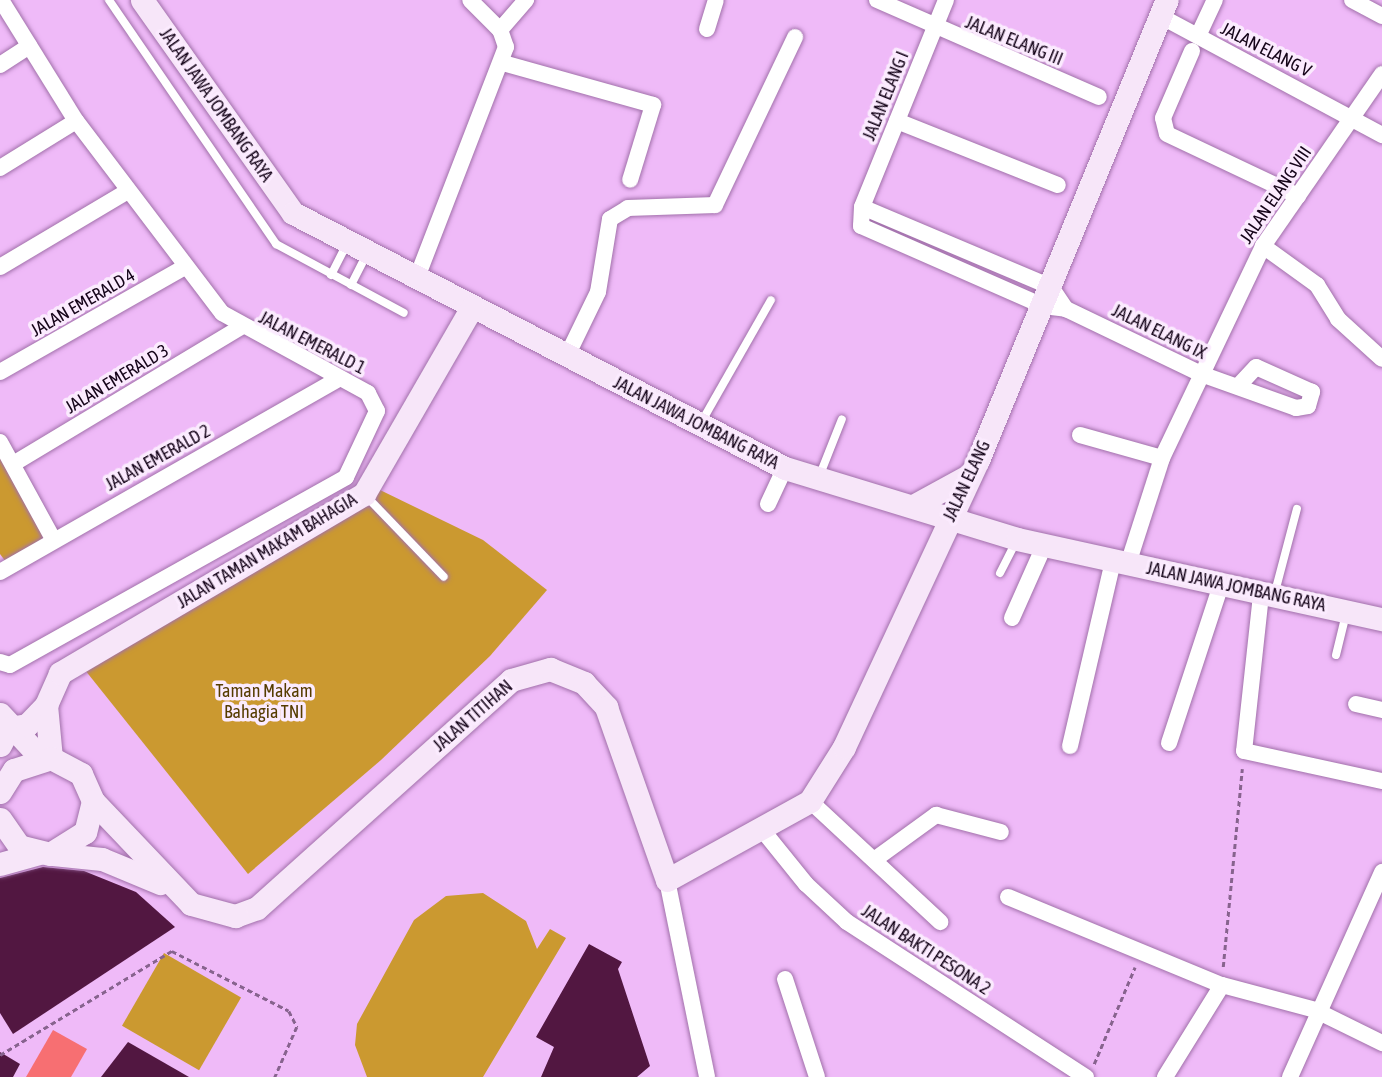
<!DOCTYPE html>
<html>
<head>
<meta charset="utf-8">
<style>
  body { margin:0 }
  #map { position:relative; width:1382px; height:1077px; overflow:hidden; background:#efbaf8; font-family:"Asap Condensed",sans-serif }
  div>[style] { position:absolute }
  .green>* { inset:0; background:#cb9930; transform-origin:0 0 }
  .water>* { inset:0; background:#f76f72 }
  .building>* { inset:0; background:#521741 }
  .path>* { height:2.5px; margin-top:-1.25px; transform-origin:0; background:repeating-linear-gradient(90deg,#87638e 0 5px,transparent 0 8.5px) }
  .roads { filter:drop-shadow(0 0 2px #a170aa) drop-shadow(0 0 2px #a170aa) }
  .lane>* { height:8px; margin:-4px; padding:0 4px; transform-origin:4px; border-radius:4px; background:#fff }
  .street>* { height:16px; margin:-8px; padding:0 8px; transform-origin:8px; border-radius:8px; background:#fff }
  .secondary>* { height:23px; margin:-11.5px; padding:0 11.5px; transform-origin:11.5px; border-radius:11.5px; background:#f7e6f9 }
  span { translate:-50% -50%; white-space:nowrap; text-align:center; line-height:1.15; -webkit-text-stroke:7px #fbebfe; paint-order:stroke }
  .street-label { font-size:18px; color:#150419 }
  .park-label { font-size:18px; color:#563c00 }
</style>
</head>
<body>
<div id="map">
  <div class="green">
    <i style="clip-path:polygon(0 444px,53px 539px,9px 566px,0 554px)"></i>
    <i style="clip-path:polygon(380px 490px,483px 540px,547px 590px,490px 656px,381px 760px,248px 874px,85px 670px)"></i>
    <i style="clip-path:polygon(483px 893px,526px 921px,537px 949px,550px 929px,566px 938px,483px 1077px,367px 1077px,355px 1045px,357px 1024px,414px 920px,446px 896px)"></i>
    <i style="left:164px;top:953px;width:89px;height:84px;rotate:30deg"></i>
  </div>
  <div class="water">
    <i style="clip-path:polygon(53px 1030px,87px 1049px,71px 1077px,26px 1077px)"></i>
  </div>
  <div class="building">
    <i style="clip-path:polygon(43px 867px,84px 871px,136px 892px,175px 927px,13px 1034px,0 1013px,0 878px)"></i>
    <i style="clip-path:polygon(589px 944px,622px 962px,618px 969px,650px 1066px,637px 1077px,541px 1077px,554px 1047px,536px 1037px)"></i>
    <i style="clip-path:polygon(128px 1042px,189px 1077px,101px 1077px)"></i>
    <i style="clip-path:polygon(0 1052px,20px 1064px,13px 1077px,0 1077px)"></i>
  </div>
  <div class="path">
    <i style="left:1223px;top:967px;width:199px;rotate:-84.5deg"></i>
    <i style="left:0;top:1055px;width:201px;rotate:-31.2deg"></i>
    <i style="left:172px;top:951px;width:131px;rotate:27.1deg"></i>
    <i style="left:289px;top:1011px;width:18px;rotate:63deg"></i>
    <i style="left:297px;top:1027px;width:55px;rotate:113.7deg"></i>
    <i style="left:1094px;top:1064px;width:105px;rotate:-67.1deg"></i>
  </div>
  <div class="roads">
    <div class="lane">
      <i style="left:109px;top:0;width:296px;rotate:55.6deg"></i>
      <i style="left:276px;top:244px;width:145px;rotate:28.3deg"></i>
      <i style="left:331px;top:275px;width:33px;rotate:-63deg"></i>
      <i style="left:351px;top:285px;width:33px;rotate:-63deg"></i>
      <i style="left:702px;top:421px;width:139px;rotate:-60.3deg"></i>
      <i style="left:819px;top:477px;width:62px;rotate:-68.4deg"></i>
      <i style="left:366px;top:496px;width:112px;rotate:46.1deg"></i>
      <i style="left:1000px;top:573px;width:35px;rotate:-63deg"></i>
      <i style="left:1275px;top:592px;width:86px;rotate:-75.2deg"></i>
      <i style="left:1336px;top:655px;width:42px;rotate:-76.3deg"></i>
    </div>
    <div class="street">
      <i style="left:877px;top:0;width:242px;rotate:23.6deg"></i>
      <i style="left:946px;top:0;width:223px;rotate:112.1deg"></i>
      <i style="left:862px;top:207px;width:19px;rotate:93deg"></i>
      <i style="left:861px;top:226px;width:199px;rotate:23.7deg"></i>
      <i style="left:1043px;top:306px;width:23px;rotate:7deg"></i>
      <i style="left:1066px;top:309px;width:150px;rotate:25.7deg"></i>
      <i style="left:1201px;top:374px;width:101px;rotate:19.7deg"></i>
      <i style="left:1296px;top:408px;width:12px;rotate:-9deg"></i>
      <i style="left:1308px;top:406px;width:15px;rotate:-74deg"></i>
      <i style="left:1312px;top:392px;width:61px;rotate:-155.9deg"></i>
      <i style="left:1256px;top:367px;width:26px;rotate:133deg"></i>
      <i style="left:1352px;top:0;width:34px;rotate:28deg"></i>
      <i style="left:1162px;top:17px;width:250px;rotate:28.2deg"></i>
      <i style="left:707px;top:29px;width:30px;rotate:-73deg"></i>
      <i style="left:500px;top:30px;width:40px;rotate:-49deg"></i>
      <i style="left:1198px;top:36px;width:40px;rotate:-65deg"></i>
      <i style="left:1192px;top:51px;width:73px;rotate:113.4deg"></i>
      <i style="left:1163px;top:118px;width:16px;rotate:76deg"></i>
      <i style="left:1167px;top:134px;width:145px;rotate:25.3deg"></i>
      <i style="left:503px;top:63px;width:156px;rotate:15.6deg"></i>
      <i style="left:653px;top:105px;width:78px;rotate:107deg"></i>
      <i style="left:0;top:65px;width:35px;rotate:-33deg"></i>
      <i style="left:897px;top:121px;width:173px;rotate:21.7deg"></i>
      <i style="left:0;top:168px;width:89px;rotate:-31.7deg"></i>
      <i style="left:862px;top:207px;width:205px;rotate:22.9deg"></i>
      <i style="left:1051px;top:287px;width:27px;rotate:56deg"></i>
      <i style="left:1263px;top:246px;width:67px;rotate:35.8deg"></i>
      <i style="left:1317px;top:285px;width:40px;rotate:58deg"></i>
      <i style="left:1338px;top:319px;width:59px;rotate:42.3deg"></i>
      <i style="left:0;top:267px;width:149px;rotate:-30.7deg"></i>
      <i style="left:416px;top:280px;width:250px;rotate:-68.9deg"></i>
      <i style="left:506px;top:47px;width:18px;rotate:-109deg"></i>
      <i style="left:500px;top:30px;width:42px;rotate:-135deg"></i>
      <i style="left:566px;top:358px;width:73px;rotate:-64.1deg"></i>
      <i style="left:598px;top:292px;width:74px;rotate:-80.7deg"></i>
      <i style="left:610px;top:219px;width:21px;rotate:-31deg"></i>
      <i style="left:628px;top:208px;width:87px;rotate:-2deg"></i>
      <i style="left:715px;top:205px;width:186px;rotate:-64.5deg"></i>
      <i style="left:0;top:372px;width:213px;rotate:-29.6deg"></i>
      <i style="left:1080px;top:435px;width:85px;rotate:15.7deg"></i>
      <i style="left:0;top:442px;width:111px;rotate:61.3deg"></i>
      <i style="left:13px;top:464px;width:266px;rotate:-31deg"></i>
      <i style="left:768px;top:504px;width:40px;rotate:-65deg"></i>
      <i style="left:1128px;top:564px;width:111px;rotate:-72.2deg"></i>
      <i style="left:1162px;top:458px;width:235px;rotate:-64.5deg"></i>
      <i style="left:1263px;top:246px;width:209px;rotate:-55.3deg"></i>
      <i style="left:0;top:572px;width:388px;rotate:-29.7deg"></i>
      <i style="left:1261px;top:595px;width:157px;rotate:96.2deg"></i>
      <i style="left:1244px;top:751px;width:141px;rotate:12.3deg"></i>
      <i style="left:1012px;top:618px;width:79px;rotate:-66deg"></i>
      <i style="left:0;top:662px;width:10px;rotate:17deg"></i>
      <i style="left:10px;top:665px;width:385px;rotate:-29.2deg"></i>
      <i style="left:346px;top:477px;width:73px;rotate:-64.8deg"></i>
      <i style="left:377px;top:411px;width:20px;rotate:-117deg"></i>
      <i style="left:368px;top:393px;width:166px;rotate:-151.3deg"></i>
      <i style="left:222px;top:313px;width:241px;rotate:-127.2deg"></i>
      <i style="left:76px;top:121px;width:142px;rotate:-121.8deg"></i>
      <i style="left:1356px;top:704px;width:27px;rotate:13deg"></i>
      <i style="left:1169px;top:743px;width:166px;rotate:-71.8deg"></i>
      <i style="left:1070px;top:746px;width:190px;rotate:-76.9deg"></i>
      <i style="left:810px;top:801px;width:178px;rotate:42.9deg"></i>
      <i style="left:764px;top:832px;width:67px;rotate:51.1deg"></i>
      <i style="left:806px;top:884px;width:56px;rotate:42.8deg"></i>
      <i style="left:847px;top:922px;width:285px;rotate:33deg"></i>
      <i style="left:874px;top:860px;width:77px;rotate:-36deg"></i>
      <i style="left:936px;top:815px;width:67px;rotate:14.7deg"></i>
      <i style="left:667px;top:880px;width:201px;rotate:78.5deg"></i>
      <i style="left:1008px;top:897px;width:231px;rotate:22.4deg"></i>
      <i style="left:785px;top:979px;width:103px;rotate:71.9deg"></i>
      <i style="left:1165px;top:1077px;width:108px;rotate:-58.2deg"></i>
      <i style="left:1222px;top:985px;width:96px;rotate:15deg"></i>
      <i style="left:1315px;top:1010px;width:75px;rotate:26.2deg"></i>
      <i style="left:1290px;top:1077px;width:225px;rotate:-65.8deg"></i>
    </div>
    <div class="secondary">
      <i style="left:142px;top:0;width:261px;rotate:54.7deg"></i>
      <i style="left:293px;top:213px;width:554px;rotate:27.4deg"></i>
      <i style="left:785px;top:468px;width:243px;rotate:17deg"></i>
      <i style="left:1017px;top:539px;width:374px;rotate:12.4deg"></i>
      <i style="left:913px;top:506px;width:63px;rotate:-28.6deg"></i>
      <i style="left:0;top:714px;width:60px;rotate:47deg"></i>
      <i style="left:0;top:745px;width:19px;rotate:-62deg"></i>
      <i style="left:9px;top:728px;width:18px;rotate:-9deg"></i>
      <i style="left:27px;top:725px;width:28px;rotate:-46deg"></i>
      <i style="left:51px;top:758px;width:53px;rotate:-95.4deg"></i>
      <i style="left:46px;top:705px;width:35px;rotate:-66deg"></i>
      <i style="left:60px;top:673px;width:353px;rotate:-30.5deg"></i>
      <i style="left:364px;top:494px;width:216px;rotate:-60deg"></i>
      <i style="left:0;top:792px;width:26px;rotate:-58deg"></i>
      <i style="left:14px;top:770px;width:39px;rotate:-18deg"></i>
      <i style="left:51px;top:758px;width:34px;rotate:28deg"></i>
      <i style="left:81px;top:774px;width:30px;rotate:66deg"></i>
      <i style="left:93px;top:801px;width:32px;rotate:104deg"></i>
      <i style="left:85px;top:832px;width:41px;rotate:147.8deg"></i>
      <i style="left:50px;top:854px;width:32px;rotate:-166deg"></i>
      <i style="left:19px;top:846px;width:33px;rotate:-125deg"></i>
      <i style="left:93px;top:801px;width:142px;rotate:46.4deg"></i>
      <i style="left:191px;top:904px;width:46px;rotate:15.3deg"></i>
      <i style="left:235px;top:916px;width:23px;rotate:-20deg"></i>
      <i style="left:257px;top:908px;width:341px;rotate:-41.9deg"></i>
      <i style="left:511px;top:680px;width:41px;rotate:-15.8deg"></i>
      <i style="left:550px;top:669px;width:37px;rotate:22deg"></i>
      <i style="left:584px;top:683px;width:33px;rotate:47deg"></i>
      <i style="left:606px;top:707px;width:183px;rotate:70.6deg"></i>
      <i style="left:667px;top:880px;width:163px;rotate:-28.9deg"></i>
      <i style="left:810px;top:801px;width:64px;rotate:-57.8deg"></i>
      <i style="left:844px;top:747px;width:317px;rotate:-65deg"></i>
      <i style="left:978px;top:460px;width:497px;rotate:-67.7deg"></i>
      <i style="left:53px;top:854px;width:49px;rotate:5.8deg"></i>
      <i style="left:102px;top:859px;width:63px;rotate:22.5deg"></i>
      <i style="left:0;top:864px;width:41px;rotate:-15.8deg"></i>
    </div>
  </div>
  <div class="street-label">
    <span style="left:1014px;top:41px;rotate:22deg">JALAN ELANG III</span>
    <span style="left:1266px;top:50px;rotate:27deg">JALAN ELANG V</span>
    <span style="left:886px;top:96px;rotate:-68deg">JALAN ELANG I</span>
    <span style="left:216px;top:105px;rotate:55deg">JALAN JAWA JOMBANG RAYA</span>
    <span style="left:1276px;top:195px;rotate:-56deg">JALAN ELANG VIII</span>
    <span style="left:83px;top:303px;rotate:-30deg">JALAN EMERALD 4</span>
    <span style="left:1159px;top:332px;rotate:26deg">JALAN ELANG IX</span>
    <span style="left:312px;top:343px;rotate:27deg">JALAN EMERALD 1</span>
    <span style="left:117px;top:379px;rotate:-31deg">JALAN EMERALD 3</span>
    <span style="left:696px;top:423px;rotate:27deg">JALAN JAWA JOMBANG RAYA</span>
    <span style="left:158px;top:458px;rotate:-29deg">JALAN EMERALD 2</span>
    <span style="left:967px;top:481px;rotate:-65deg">JALAN ELANG</span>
    <span style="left:267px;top:551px;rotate:-31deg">JALAN TAMAN MAKAM BAHAGIA</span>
    <span style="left:1236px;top:587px;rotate:12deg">JALAN JAWA JOMBANG RAYA</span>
    <span style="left:473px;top:716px;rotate:-41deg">JALAN TITIHAN</span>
    <span style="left:926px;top:950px;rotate:33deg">JALAN BAKTI PESONA 2</span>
  </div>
  <div class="park-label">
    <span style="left:264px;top:702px">Taman Makam<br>Bahagia TNI</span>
  </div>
</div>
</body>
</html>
